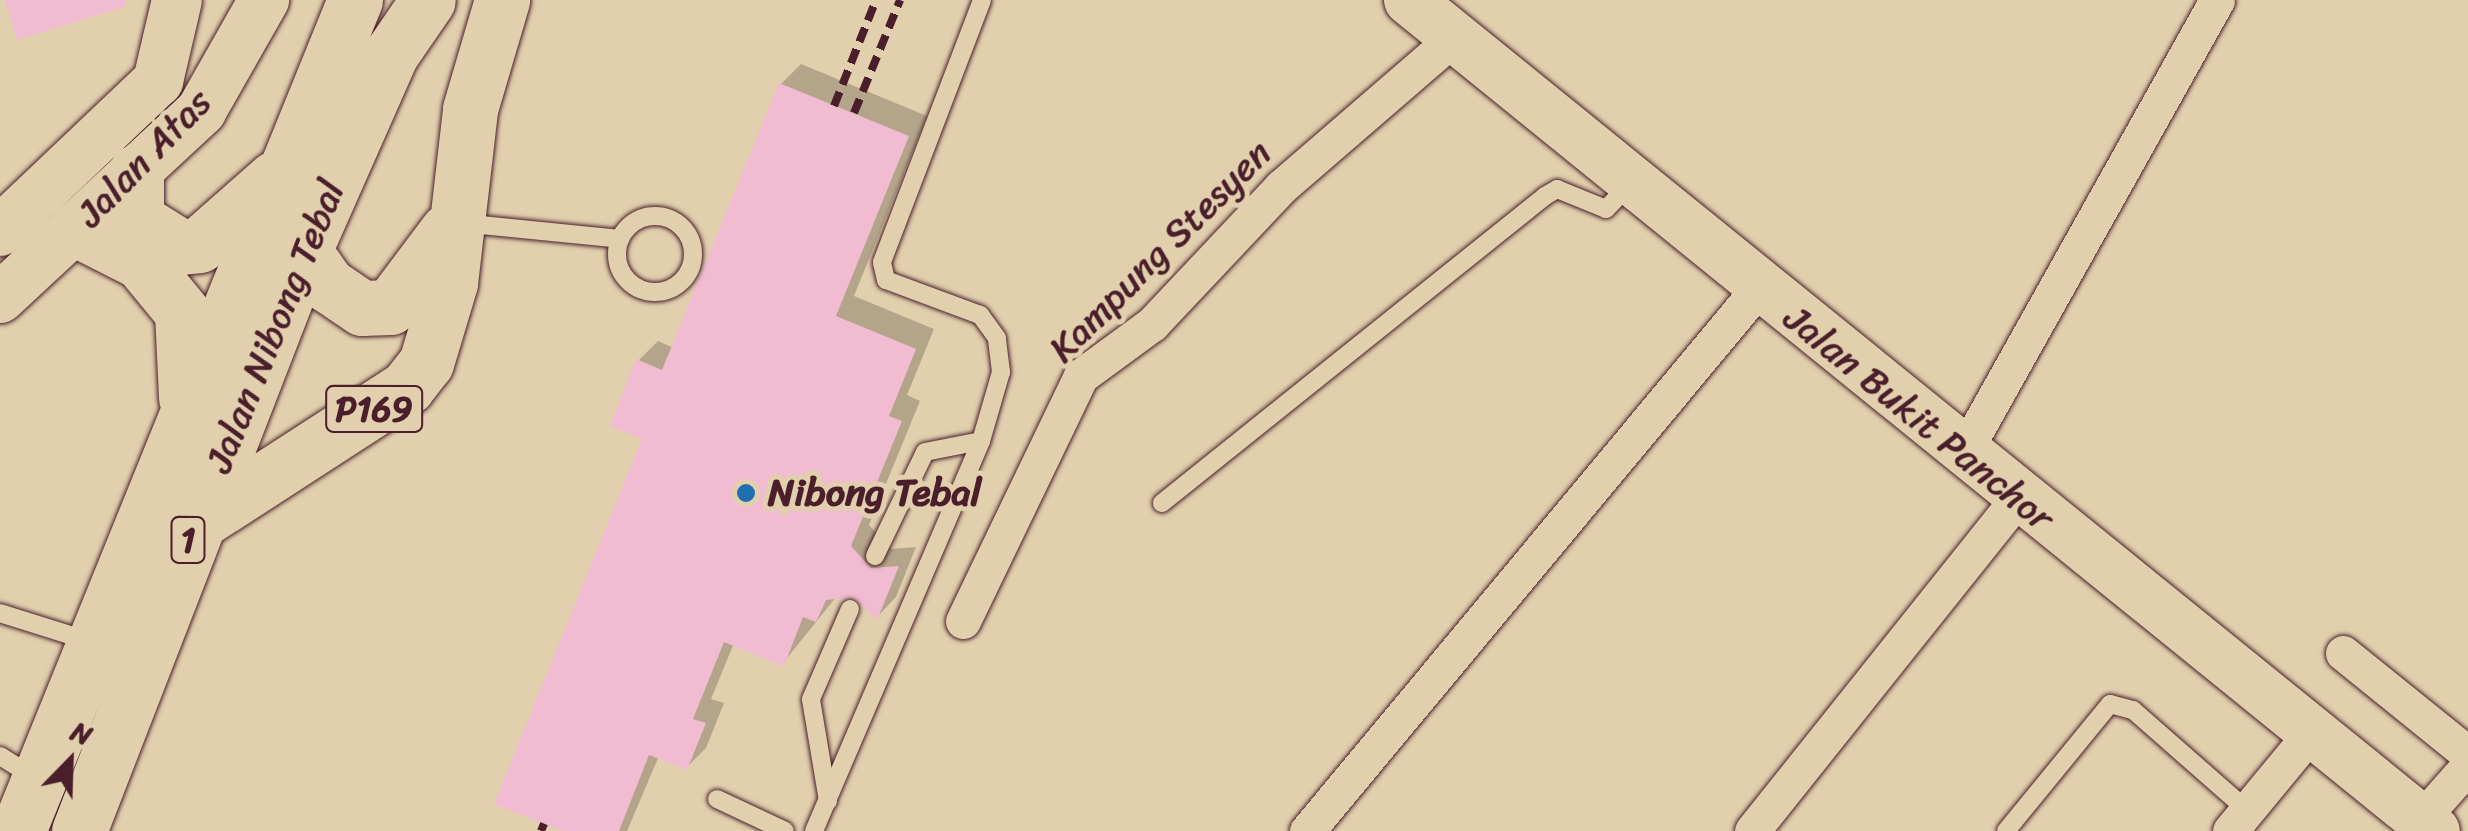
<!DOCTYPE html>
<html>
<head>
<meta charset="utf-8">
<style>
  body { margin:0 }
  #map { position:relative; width:2468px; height:831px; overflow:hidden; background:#e1cfad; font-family:Sriracha,sans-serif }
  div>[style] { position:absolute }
  .shadow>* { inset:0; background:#0003 }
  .building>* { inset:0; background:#f1bbd2 }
  .roads { filter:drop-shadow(0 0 2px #4a1f2b) drop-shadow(0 0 2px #4a1f2b) }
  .lane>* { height:18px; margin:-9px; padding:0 9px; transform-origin:9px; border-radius:9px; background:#e1cfad }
  .lane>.ring { margin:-9px; padding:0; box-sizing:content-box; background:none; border:18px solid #e1cfad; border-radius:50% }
  .street>* { height:35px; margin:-17.5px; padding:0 17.5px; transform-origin:17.5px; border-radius:17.5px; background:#e1cfad }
  .secondary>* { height:50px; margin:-25px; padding:0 25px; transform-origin:25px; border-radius:25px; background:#e1cfad }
  .highway>* { height:55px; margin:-27.5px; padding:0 27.5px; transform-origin:27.5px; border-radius:27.5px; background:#e1cfad }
  .rail>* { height:8px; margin-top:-4px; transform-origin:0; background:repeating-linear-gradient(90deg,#4a1f2b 0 15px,transparent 0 23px) }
  .dots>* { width:28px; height:28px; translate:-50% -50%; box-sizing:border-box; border:5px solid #e1cfad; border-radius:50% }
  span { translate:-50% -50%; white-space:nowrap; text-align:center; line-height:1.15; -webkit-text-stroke:10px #e1cfad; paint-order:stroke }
  .shield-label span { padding:2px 8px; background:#e1cfad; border:2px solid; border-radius:8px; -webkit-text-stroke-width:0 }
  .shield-label { font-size:35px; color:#4a1f2b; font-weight:700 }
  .street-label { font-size:38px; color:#4a1f2b }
  .poi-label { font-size:38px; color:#4a1f2b; font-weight:700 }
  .left { translate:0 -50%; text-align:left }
  .north { position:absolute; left:20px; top:711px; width:100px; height:100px; -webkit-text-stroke:8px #e1cfad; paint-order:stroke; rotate:23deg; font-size:28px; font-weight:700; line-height:40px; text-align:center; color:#4a1f2b }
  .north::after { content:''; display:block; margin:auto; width:35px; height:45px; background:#4a1f2b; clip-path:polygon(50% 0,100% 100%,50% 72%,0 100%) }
</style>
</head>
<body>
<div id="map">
  <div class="shadow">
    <i style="clip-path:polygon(801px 64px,927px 116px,854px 296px,934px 329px,907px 395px,920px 401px,869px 525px,891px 549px,916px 547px,896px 597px,877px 617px,855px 595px,837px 596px,783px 663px,734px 643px,711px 699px,724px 703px,706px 748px,686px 768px,659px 756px,627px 831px,569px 831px,645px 438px,638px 361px,658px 341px,674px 348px,781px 84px)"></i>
  </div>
  <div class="building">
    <i style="clip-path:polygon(5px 0,125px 0,126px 6px,17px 40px)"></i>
    <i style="clip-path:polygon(779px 83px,909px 136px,836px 316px,916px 349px,889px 416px,902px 421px,851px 546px,871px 568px,899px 566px,877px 620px,854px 597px,826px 600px,816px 622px,803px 617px,784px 666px,724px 642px,693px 719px,706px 723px,687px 770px,649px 755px,619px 831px,563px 831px,494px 804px,642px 439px,610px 426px,636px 359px,662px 370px)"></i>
  </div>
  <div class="roads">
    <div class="lane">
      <i class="ring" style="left:617px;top:216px;width:58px;height:58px"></i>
      <i style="left:461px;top:223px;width:160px;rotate:5.7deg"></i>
      <i style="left:1162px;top:503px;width:491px;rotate:-38.7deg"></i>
      <i style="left:1545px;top:196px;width:14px;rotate:-30deg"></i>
      <i style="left:1557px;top:189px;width:53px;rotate:22.2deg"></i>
      <i style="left:1606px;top:209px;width:33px;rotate:-46deg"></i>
      <i style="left:875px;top:556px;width:115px;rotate:-64.3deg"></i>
      <i style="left:925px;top:452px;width:57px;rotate:-11.1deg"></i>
      <i style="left:0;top:613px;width:93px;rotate:17.5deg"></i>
      <i style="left:0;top:756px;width:40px;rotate:32deg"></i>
      <i style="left:717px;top:799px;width:75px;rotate:25.2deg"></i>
      <i style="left:828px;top:801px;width:103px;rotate:-99.5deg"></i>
      <i style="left:811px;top:699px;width:98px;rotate:-66.6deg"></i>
      <i style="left:814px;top:831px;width:424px;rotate:-66.8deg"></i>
      <i style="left:981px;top:441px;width:72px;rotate:-73.8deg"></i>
      <i style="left:1001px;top:372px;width:34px;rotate:-97deg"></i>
      <i style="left:997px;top:338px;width:29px;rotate:-126deg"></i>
      <i style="left:980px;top:315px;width:100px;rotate:-159.6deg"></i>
      <i style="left:886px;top:280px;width:18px;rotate:-103deg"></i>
      <i style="left:882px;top:262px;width:280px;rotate:-69.1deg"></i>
      <i style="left:2006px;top:831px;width:164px;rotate:-50.7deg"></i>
      <i style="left:2110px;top:704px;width:24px;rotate:15deg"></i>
      <i style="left:2133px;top:710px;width:152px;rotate:41.3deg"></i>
    </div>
    <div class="street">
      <i style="left:1963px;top:454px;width:520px;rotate:-60.77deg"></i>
      <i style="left:963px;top:621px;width:272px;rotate:-64.3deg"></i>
      <i style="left:1081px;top:376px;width:88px;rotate:-36.2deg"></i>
      <i style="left:1152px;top:324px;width:188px;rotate:-46.7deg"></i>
      <i style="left:1281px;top:187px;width:223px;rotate:-40.8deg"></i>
      <i style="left:2343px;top:653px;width:161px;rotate:38.9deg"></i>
      <i style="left:2421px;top:819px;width:71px;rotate:-48.4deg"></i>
      <i style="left:1307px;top:831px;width:705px;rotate:-50.24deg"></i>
      <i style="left:1752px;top:831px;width:426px;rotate:-51.4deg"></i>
      <i style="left:2230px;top:831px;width:126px;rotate:-50.5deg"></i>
    </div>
    <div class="secondary">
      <i style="left:1409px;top:0;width:1320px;rotate:39.01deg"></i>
      <i style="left:0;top:231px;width:218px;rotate:-43.5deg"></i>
      <i style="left:158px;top:81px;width:83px;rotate:-76.8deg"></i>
      <i style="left:0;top:298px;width:275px;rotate:-42.9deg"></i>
      <i style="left:201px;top:111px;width:128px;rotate:-60.4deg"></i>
    </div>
    <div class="highway">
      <i style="left:136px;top:172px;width:47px;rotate:90deg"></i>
      <i style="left:136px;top:219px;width:53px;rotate:31.9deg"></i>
      <i style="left:181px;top:247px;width:18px;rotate:-6deg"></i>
      <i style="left:199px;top:245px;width:101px;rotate:-41.4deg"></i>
      <i style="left:76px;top:229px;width:73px;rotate:26.9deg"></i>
      <i style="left:141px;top:262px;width:65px;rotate:50.6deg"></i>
      <i style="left:182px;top:312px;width:86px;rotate:87.3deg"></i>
      <i style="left:304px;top:251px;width:42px;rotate:54.8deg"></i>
      <i style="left:328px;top:285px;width:41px;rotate:34.1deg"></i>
      <i style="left:362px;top:308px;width:28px;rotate:-2deg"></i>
      <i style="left:390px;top:307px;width:95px;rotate:-53.1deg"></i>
      <i style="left:194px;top:525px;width:254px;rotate:-32.9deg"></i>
      <i style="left:407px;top:387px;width:31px;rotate:-52deg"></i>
      <i style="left:426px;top:363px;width:84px;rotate:-73.3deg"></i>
      <i style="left:450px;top:283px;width:175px;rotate:-83.4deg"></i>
      <i style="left:470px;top:109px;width:114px;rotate:-73.6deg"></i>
      <i style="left:18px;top:831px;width:897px;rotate:-67.93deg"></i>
      <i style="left:79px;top:831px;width:622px;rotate:-68.8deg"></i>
      <i style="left:304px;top:251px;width:215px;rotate:-66.2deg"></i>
      <i style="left:391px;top:54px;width:65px;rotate:-55.6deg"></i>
    </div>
  </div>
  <div class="rail">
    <i style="left:834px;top:106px;width:114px;rotate:-68.4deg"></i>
    <i style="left:854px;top:113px;width:122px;rotate:-67.8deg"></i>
    <i style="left:541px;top:831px;width:8px;rotate:-67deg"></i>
  </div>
  <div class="dots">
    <i style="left:746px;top:493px;background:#1f6fb2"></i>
  </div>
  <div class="shield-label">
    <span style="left:374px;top:409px">P169</span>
    <span style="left:188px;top:540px">1</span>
  </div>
  <div class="street-label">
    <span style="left:144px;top:158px;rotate:-46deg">Jalan Atas</span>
    <span style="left:1160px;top:251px;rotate:-45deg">Kampung Stesyen</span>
    <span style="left:275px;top:326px;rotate:-68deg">Jalan Nibong Tebal</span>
    <span style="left:1919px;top:418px;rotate:39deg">Jalan Bukit Panchor</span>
  </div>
  <div class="poi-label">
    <span class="left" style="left:768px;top:493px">Nibong Tebal</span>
  </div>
  <div class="north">N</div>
</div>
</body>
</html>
